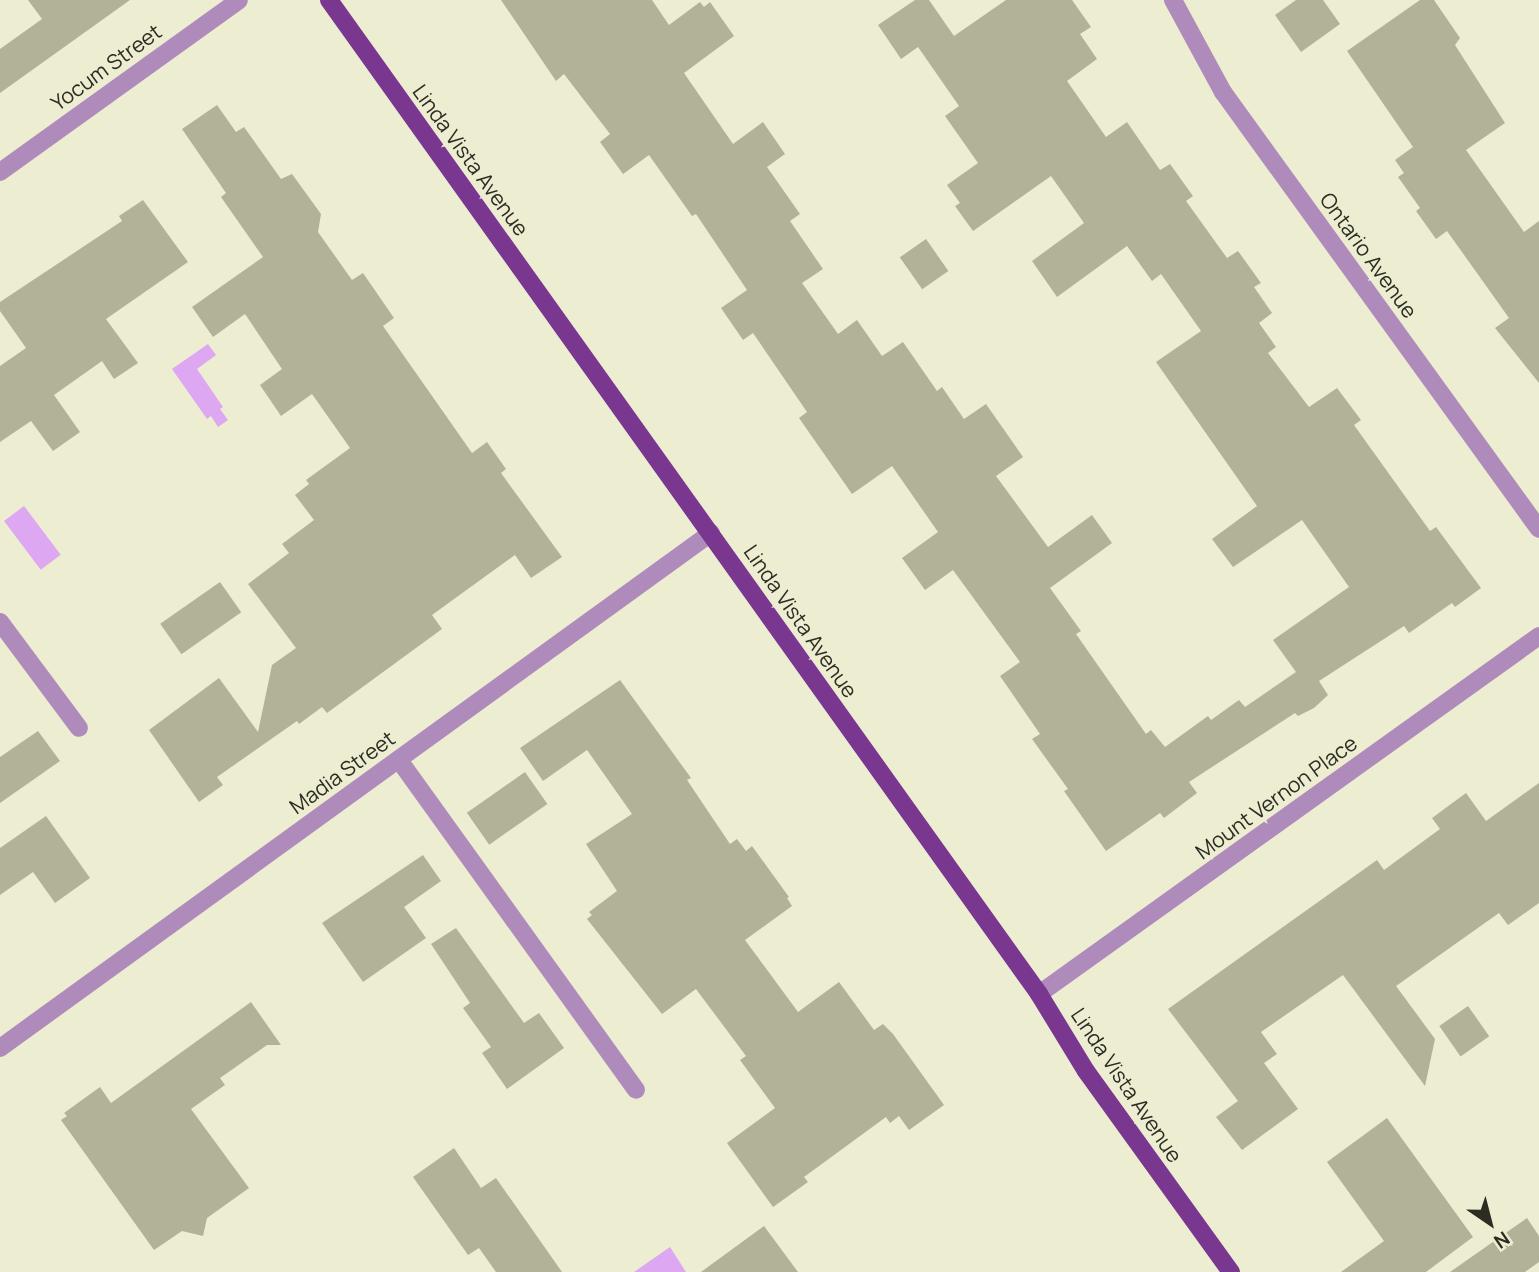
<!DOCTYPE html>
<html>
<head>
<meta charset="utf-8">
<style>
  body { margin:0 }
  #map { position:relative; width:1539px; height:1272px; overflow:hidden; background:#ecedd1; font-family:Manrope,sans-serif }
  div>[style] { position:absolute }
  .water>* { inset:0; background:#dea7f2; transform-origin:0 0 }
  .building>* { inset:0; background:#b2b298; transform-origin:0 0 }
  .minor>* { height:18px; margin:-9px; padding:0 9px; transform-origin:9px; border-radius:9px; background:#af8bbc }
  .major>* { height:18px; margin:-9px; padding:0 9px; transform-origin:9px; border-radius:9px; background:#7a3790 }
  span { translate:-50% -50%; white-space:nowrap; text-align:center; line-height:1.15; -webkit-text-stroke:7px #ecedd1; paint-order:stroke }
  .street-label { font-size:21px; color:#2c2c22 }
  .north { position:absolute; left:1455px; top:1188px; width:70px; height:70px; -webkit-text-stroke:5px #ecedd1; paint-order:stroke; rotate:145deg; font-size:19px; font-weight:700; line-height:28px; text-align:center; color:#2c2c22 }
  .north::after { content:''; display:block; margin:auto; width:24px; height:32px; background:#2c2c22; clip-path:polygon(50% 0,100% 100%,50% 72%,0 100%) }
</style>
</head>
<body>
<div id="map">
  <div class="water">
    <i style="clip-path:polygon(208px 344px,216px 355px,197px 369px,223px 407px,220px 409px,228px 420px,218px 427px,211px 416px,207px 419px,172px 369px)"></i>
    <i style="left:24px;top:506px;width:61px;height:25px;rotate:53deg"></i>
    <i style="clip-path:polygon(670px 1247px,686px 1272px,634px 1272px)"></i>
  </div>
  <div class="building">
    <i style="clip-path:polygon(28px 0,130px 0,0 93px,0 49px,42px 19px)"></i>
    <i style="clip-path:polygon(501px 0,652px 0,669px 25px,700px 2px,704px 7px,710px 2px,734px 36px,684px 73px,733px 144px,763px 122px,785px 154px,767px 167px,800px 214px,790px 221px,823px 269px,802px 283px,838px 334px,857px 320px,882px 356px,903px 342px,937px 391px,942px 387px,964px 419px,986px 404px,1023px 457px,996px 476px,1048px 547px,1092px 515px,1112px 543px,1050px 588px,1081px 631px,1076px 634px,1146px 734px,1151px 730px,1165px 747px,1208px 716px,1211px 720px,1239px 700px,1245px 707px,1296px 672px,1273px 640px,1349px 587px,1302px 520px,1233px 567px,1212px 539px,1257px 506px,1156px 362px,1201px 331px,1161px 274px,1152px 281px,1127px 246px,1057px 297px,1032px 261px,1084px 223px,1051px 176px,973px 231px,955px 206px,960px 203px,947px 185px,978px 163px,945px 116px,959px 106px,918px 47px,901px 59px,878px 25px,915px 0,929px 0,954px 36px,1006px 0,1072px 0,1091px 27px,1080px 34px,1097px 59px,1067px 81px,1106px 137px,1127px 122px,1160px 170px,1170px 164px,1193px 196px,1186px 201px,1227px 258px,1238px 251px,1261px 283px,1254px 287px,1272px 313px,1259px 323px,1276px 347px,1268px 353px,1309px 407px,1337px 388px,1361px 420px,1354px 425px,1430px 531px,1436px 527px,1481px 588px,1455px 607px,1452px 603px,1409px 633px,1404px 626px,1319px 681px,1328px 695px,1314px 708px,1298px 716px,1295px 713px,1189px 782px,1197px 793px,1164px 818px,1160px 813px,1106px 851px,1064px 791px,1068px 789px,1032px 739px,1040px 734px,1000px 676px,1020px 662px,953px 570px,925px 590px,902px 558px,938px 532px,892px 466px,852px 494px,799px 418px,807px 412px,753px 333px,743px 340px,721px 308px,747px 290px,696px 214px,692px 216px,649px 155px,623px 174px,600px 142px,610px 134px,564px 74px,556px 81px)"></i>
    <i style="clip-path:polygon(1296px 0,1323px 0,1340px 24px,1301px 52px,1275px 15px)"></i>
    <i style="clip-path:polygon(1420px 0,1434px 0,1460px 38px,1455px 45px,1505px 123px,1466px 150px,1524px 232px,1539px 221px,1539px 383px,1495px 328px,1509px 318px,1447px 231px,1436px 239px,1416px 211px,1420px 208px,1398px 177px,1404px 173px,1395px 160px,1413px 147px,1347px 51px)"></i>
    <i style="clip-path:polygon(217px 105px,236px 132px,244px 127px,281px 179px,292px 174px,321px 214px,318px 232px,352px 280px,363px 273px,394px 318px,383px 326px,472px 453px,487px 442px,506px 469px,501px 473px,562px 557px,531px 578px,515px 555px,432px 615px,442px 629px,327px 713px,322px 707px,299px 724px,297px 721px,217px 777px,223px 785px,199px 802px,149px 730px,219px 678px,258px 732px,272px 665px,296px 648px,248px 584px,289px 553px,282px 544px,314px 520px,295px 495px,309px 484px,306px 480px,350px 448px,312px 394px,281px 416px,260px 385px,282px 369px,245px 314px,213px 337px,192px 307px,263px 257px,221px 197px,226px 193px,182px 129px)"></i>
    <i style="clip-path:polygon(143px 200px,188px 262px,106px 319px,138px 363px,114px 379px,102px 361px,54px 395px,80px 432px,53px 451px,31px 421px,0 442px,0 366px,26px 348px,0 311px,0 302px,122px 221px,119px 216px)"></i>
    <i style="left:926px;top:239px;width:39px;height:32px;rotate:55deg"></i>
    <i style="left:220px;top:582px;width:37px;height:73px;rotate:55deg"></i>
    <i style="clip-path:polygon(620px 680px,691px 778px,687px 780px,730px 844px,737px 839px,746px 851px,752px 846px,789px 897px,787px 898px,792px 906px,745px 940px,798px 1012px,839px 982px,874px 1030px,883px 1024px,893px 1034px,944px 1105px,909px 1130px,899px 1116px,890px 1123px,886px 1117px,804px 1177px,808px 1182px,773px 1207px,727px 1143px,775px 1108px,740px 1060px,746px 1056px,696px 989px,662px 1014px,587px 919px,592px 915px,589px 912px,617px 891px,586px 844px,632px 814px,587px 750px,543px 781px,520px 748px)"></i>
    <i style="clip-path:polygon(38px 731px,60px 761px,0 803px,0 757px)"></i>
    <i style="left:525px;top:772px;width:39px;height:71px;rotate:55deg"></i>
    <i style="clip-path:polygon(1539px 783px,1539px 903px,1508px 925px,1499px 913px,1396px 986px,1435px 1039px,1425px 1086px,1343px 975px,1261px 1032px,1277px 1054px,1264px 1063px,1298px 1109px,1242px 1150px,1216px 1117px,1238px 1101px,1168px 1009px,1377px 860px,1384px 870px,1440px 829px,1432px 818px,1466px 793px,1486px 821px)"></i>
    <i style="clip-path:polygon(46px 816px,90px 878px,55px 903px,33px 872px,0 895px,0 848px)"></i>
    <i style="clip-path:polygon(423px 855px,441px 881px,404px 907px,426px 938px,363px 982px,322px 923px)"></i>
    <i style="clip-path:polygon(456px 928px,524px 1023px,539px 1013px,564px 1048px,507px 1089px,482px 1053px,491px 1047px,463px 1008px,470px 1003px,431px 944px)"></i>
    <i style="clip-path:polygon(251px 1002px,281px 1045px,267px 1045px,220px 1078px,225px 1085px,191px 1109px,249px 1188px,207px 1218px,203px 1236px,182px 1231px,154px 1250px,61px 1120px,67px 1116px,64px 1113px,100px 1087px,111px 1103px)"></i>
    <i style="left:1468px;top:1006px;width:37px;height:35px;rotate:55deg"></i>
    <i style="clip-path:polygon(1387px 1118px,1473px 1237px,1426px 1272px,1341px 1272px,1384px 1241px,1327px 1162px)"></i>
    <i style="clip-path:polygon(454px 1148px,481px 1188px,496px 1178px,562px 1272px,496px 1272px,479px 1248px,468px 1255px,413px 1177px)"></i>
    <i style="clip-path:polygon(1527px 1218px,1539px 1236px,1539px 1262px,1525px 1272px,1450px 1272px)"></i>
    <i style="clip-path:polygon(764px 1226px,798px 1272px,701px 1272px)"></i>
  </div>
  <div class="minor">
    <i style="left:1173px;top:0;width:105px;rotate:61.5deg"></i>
    <i style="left:1223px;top:92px;width:539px;rotate:54.13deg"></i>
    <i style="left:0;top:172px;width:294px;rotate:-35.7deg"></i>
    <i style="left:0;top:622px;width:132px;rotate:53.3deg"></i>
    <i style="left:399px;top:760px;width:406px;rotate:54.3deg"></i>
    <i style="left:1039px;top:994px;width:615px;rotate:-35.6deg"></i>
    <i style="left:0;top:1048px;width:878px;rotate:-35.92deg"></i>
  </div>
  <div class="major">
    <i style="left:329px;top:0;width:1222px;rotate:54.46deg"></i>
    <i style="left:1039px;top:994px;width:90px;rotate:58.6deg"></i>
    <i style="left:1086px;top:1071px;width:248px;rotate:54.2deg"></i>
  </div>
  <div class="street-label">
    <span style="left:106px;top:67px;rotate:-36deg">Yocum Street</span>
    <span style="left:471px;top:160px;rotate:54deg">Linda Vista Avenue</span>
    <span style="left:1369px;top:255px;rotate:54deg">Ontario Avenue</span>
    <span style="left:801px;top:621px;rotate:55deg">Linda Vista Avenue</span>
    <span style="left:342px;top:772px;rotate:-36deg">Madia Street</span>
    <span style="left:1276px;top:797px;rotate:-36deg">Mount Vernon Place</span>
    <span style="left:1127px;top:1085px;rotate:56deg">Linda Vista Avenue</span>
  </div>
  <div class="north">N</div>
</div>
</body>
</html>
